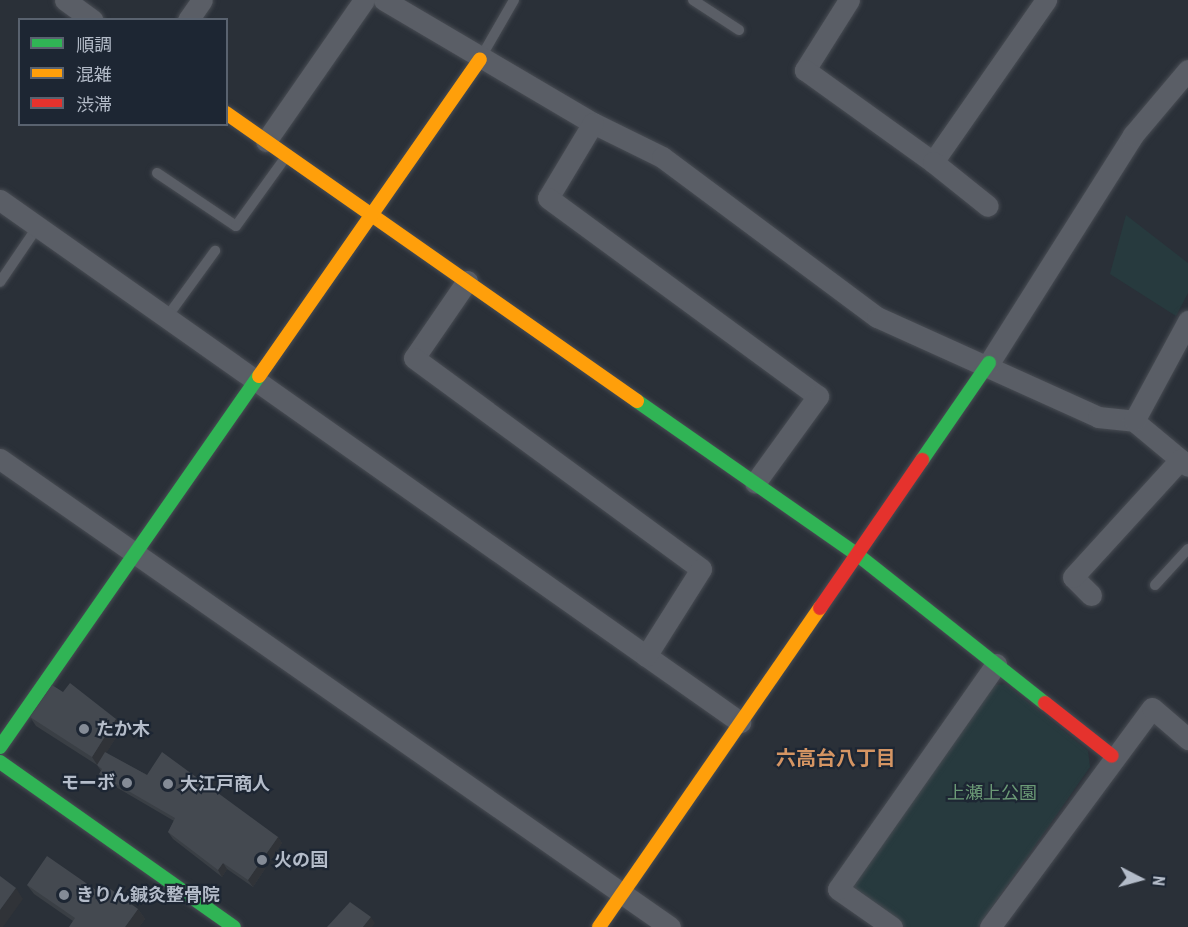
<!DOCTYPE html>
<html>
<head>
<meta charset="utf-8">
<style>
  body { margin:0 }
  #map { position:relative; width:1188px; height:927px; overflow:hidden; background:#2a3038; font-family:"Roboto Condensed","Noto Sans JP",sans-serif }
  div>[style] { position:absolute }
  .green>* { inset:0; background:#273a3e }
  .roads { filter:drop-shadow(0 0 2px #484c53) drop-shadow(0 0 2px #484c53) }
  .lane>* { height:10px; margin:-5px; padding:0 5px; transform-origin:5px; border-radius:5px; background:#5a5e66 }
  .street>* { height:21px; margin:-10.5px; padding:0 10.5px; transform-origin:10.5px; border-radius:10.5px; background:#5a5e66 }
  .fast>* { height:14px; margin:-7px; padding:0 7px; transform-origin:7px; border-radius:7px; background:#30b455 }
  .slow>* { height:14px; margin:-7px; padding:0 7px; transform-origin:7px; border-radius:7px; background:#ff9f0a }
  .jam>* { height:14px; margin:-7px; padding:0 7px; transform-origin:7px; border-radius:7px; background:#e5322d }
  .wall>* { inset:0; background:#3a3f45 }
  .shaded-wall>* { inset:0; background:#303338 }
  .building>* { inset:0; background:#444950 }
  .dots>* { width:16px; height:16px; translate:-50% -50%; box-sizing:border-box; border:3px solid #1d2633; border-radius:50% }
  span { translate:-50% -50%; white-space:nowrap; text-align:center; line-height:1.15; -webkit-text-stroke:4.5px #1d2633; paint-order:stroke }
  .poi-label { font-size:18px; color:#b4bcc9; font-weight:700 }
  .left { translate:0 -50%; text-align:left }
  .right { translate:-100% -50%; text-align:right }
  .park-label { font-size:18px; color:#6b9a76 }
  .neighbourhood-label { font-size:20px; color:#d59563; font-weight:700 }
  .legend { position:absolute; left:18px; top:18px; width:210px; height:108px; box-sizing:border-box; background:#1d2633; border:2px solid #59626f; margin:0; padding:8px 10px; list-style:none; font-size:18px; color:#b4bcc9 }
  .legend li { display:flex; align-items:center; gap:12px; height:30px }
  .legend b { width:30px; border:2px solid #59626f }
  .north { position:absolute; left:1110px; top:849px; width:60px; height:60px; -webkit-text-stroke:4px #1d2633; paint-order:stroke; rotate:96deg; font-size:16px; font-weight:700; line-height:24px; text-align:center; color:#b4bcc9 }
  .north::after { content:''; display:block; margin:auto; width:21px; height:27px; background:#b4bcc9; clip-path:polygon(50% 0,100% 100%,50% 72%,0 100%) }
</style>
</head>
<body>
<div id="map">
  <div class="green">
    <i style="clip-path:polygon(1126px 215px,1188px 263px,1188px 293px,1176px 316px,1110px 274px)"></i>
    <i style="clip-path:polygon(1005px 684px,1088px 751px,1090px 767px,978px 927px,905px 927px,855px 894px,853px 877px,987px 686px)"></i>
  </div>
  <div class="roads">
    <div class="lane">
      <i style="left:693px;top:0;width:55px;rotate:33.1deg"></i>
      <i style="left:480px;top:59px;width:68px;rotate:-60deg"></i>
      <i style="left:157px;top:173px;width:95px;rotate:33.9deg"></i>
      <i style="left:236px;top:226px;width:84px;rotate:-54.2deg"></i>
      <i style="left:0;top:282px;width:68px;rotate:-55.8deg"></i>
      <i style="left:167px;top:317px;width:82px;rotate:-54deg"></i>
      <i style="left:1155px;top:585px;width:49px;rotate:-47.5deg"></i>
    </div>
    <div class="street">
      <i style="left:65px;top:0;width:34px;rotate:36deg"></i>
      <i style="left:384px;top:0;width:243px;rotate:30.5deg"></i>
      <i style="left:593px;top:123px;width:77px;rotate:26.2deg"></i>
      <i style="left:662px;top:157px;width:268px;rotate:36.7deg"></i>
      <i style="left:877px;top:317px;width:243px;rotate:24.3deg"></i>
      <i style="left:1098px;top:417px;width:36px;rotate:6deg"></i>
      <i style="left:1134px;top:421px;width:70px;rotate:39.8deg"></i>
      <i style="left:849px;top:0;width:83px;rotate:122.2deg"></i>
      <i style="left:805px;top:70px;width:158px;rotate:35.7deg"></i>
      <i style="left:933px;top:162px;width:198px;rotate:-55.1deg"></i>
      <i style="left:188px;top:20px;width:24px;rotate:-55deg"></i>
      <i style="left:593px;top:123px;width:87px;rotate:121deg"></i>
      <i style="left:548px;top:198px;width:335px;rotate:36.3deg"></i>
      <i style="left:818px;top:396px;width:107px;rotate:125.9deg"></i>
      <i style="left:266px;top:141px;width:172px;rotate:-55.2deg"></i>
      <i style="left:933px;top:162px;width:70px;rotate:38.7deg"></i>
      <i style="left:0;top:200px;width:906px;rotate:35.2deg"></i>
      <i style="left:467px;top:281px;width:93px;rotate:124.5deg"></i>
      <i style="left:414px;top:358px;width:356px;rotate:36.3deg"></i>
      <i style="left:701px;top:569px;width:103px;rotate:122.3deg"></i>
      <i style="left:989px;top:363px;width:270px;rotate:-57.7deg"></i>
      <i style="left:1133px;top:135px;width:85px;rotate:-49.8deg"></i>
      <i style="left:1134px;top:421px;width:114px;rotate:-61.6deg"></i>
      <i style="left:0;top:459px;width:817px;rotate:34.93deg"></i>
      <i style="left:1091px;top:595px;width:25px;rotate:-135deg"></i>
      <i style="left:1073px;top:577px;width:159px;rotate:-47.6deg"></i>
      <i style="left:892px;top:927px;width:66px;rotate:-144.9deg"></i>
      <i style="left:838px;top:889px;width:275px;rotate:-54.9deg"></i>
      <i style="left:990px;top:927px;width:272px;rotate:-53.5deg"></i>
      <i style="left:1152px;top:708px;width:48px;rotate:40.7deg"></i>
    </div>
    <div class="fast">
      <i style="left:637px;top:401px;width:269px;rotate:34.9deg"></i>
      <i style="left:858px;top:555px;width:238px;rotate:38.4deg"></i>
      <i style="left:922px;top:460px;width:118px;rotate:-55.4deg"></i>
      <i style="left:0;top:747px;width:452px;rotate:-55.1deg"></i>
      <i style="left:0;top:762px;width:286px;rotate:35.2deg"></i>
    </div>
    <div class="slow">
      <i style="left:226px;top:113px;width:502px;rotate:35.02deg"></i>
      <i style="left:259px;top:376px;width:386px;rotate:-55.1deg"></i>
      <i style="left:599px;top:927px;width:388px;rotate:-55.3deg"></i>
    </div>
    <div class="jam">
      <i style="left:820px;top:608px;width:180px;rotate:-55.4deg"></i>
      <i style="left:1045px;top:703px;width:85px;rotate:38.3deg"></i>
    </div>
  </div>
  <div class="wall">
    <i style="clip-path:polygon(63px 692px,116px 719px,122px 728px,106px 753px,147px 775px,278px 837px,282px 843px,253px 887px,227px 869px,222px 877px,173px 839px,168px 832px,174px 821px,104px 780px,99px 774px,101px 771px,97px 765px,36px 726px,30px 717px)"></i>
    <i style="clip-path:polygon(27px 885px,96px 890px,138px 909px,145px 919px,139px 927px,69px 927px,73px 921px,34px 894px)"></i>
  </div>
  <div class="shaded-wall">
    <i style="clip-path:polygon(116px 719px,122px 728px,98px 766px,92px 757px)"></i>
    <i style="clip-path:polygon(278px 837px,282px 843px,253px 887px,248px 880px)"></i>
    <i style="clip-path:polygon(223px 863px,227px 869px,222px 877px,218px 870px)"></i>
    <i style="clip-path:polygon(16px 888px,23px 899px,3px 927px,0 927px,0 910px)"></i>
    <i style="clip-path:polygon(138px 909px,145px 919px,139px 927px,125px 927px)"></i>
    <i style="clip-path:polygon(371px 917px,375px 923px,372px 927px,363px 927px)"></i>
  </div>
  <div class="building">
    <i style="clip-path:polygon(70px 683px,116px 719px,92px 757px,30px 717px,52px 685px,63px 692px)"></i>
    <i style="clip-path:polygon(105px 752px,147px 775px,162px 752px,278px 837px,248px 880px,223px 863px,218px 870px,168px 832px,175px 818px,99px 774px,102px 769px,97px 765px)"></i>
    <i style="clip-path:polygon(47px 856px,96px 890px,105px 885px,138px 909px,125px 927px,69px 927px,75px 918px,27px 885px)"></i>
    <i style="clip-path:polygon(0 876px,16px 888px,0 910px)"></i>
    <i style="clip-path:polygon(350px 902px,371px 917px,363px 927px,327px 927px)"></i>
  </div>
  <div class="dots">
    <i style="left:84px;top:729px;background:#848b96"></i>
    <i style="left:127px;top:783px;background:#848b96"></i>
    <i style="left:168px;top:784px;background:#848b96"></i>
    <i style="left:262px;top:860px;background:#848b96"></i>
    <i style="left:64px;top:895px;background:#848b96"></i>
  </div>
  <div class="poi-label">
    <span class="left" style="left:96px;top:729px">たか木</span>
    <span class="right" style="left:115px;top:783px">モーボ</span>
    <span class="left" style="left:180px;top:784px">大江戸商人</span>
    <span class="left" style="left:274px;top:860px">火の国</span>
    <span class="left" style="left:76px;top:895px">きりん鍼灸整骨院</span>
  </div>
  <div class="park-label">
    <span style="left:992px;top:793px">上瀬上公園</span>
  </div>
  <div class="neighbourhood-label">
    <span style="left:836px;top:758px">六高台八丁目</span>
  </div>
  <ul class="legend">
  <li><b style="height:8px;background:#30b455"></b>順調</li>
  <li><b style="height:8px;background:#ff9f0a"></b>混雑</li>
  <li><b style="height:8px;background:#e5322d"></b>渋滞</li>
  </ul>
  <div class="north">N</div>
</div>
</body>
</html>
